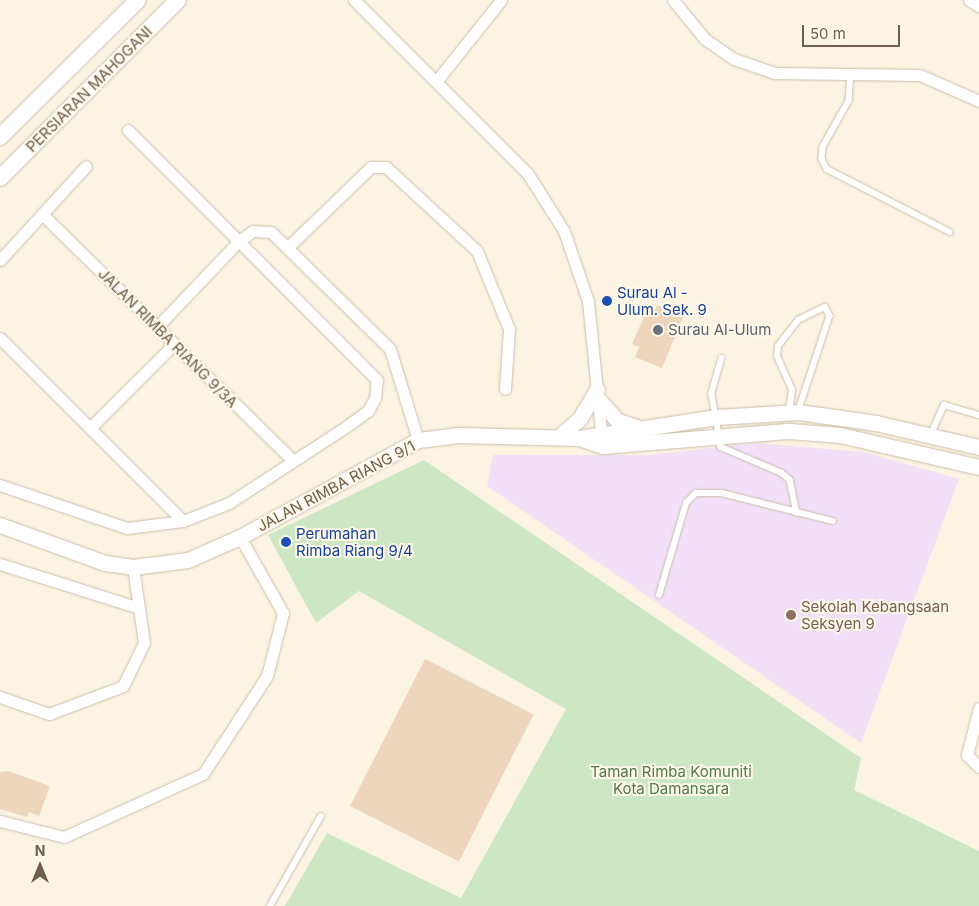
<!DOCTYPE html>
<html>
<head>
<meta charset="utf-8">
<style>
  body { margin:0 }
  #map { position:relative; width:979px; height:906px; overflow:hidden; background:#fbf4e3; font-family:Inter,sans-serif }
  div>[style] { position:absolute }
  .education>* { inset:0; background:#f1e0f7 }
  .green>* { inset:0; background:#cde7c3 }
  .building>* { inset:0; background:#eed6bd; transform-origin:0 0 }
  .roads { filter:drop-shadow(0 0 1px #cbbdab) drop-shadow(0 0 1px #cbbdab) }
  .service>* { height:5.5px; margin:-2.75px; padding:0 2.75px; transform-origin:2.75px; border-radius:2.75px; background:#fff }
  .minor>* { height:11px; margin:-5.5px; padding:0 5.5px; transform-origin:5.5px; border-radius:5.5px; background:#fff }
  .tertiary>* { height:15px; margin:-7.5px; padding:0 7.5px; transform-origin:7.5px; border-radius:7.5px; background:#fff }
  .secondary>* { height:16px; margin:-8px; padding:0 8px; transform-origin:8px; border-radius:8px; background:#fff }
  .dots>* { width:14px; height:14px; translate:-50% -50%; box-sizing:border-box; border:2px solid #fef8e9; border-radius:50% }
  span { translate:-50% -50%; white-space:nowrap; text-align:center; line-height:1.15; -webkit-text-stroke:4px #fef8e9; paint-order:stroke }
  .street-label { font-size:15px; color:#715d4b }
  .transit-label { font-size:15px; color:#164399 }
  .left { translate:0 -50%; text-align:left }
  .worship-label { font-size:15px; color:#5b616d }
  .education-label { font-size:15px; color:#785e54 }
  .park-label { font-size:15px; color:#507b47 }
  .north { position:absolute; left:15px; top:841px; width:50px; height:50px; -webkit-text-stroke:4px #fef8e9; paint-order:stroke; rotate:0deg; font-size:14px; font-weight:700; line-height:20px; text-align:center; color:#715d4b }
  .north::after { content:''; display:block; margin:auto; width:18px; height:22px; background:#715d4b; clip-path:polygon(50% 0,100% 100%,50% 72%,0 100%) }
  .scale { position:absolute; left:802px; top:25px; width:98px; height:22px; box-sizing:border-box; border:2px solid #715d4b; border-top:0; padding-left:6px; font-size:15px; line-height:18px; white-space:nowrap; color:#715d4b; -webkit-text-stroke:4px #fef8e9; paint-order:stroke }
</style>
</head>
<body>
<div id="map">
  <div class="education">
    <i style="clip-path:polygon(757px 443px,863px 452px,959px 479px,861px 743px,487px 486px,493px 455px,648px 455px)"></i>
  </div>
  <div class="green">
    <i style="clip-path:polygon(424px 460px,861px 758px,854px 790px,979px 851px,979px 906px,285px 906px,327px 833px,461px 898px,566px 709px,359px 591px,316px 623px,268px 535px)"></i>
  </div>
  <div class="building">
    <i style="clip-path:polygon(657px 305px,684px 315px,662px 368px,635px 357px,639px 347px,632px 344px,646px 312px,653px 315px)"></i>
    <i style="left:425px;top:659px;width:122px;height:165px;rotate:27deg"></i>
    <i style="clip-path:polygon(8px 771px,50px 786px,39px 816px,29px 812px,27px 817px,0 809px,0 772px)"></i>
  </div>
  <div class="roads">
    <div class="service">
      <i style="left:851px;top:73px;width:28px;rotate:94deg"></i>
      <i style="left:849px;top:101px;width:53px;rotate:119.5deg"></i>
      <i style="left:823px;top:147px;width:12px;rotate:95deg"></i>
      <i style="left:822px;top:159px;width:11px;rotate:63deg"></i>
      <i style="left:827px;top:169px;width:138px;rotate:27.1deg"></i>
      <i style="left:722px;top:358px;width:37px;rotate:106deg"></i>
      <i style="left:712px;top:394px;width:54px;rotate:80.4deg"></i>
      <i style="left:721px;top:447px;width:66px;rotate:23.1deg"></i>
      <i style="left:782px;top:473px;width:11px;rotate:41deg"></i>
      <i style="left:790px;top:480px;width:33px;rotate:78deg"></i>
      <i style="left:797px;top:512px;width:37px;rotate:14deg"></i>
      <i style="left:789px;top:412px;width:22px;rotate:-82deg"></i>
      <i style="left:792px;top:390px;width:37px;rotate:-114deg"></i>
      <i style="left:777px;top:356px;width:10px;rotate:-84deg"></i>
      <i style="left:778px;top:346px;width:33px;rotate:-52deg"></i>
      <i style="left:798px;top:320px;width:30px;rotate:-26deg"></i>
      <i style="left:825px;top:307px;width:10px;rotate:61deg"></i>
      <i style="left:830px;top:316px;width:99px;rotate:108.3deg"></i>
      <i style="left:931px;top:434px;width:32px;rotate:-66deg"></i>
      <i style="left:944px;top:405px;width:36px;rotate:16deg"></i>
      <i style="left:659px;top:595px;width:96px;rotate:-73.6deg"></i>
      <i style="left:686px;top:503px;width:14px;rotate:-45deg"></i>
      <i style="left:696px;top:493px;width:26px"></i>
      <i style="left:722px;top:493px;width:77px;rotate:14.2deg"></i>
      <i style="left:270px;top:906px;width:103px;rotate:-60.5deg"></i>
    </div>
    <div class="minor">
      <i style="left:354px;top:0;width:246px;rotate:45deg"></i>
      <i style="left:528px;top:174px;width:67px;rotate:57.7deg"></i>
      <i style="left:564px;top:231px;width:74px;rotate:71.1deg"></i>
      <i style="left:588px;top:301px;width:141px;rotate:84.3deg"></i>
      <i style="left:673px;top:0;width:50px;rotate:50.6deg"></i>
      <i style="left:705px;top:39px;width:35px;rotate:35deg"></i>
      <i style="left:734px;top:59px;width:43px;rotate:18.9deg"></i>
      <i style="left:775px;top:73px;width:145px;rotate:0.8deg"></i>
      <i style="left:920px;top:75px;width:64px;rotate:23.8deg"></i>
      <i style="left:969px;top:0;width:12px;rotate:31deg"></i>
      <i style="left:438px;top:79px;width:101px;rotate:-51.4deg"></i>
      <i style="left:42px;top:214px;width:352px;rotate:44.5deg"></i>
      <i style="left:287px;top:248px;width:117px;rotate:-44deg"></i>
      <i style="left:371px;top:167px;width:15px"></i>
      <i style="left:386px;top:167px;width:124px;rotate:42.7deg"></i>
      <i style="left:477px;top:251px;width:84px;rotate:67.7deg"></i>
      <i style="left:509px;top:329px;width:60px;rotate:93.8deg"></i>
      <i style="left:0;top:260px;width:127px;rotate:-47.5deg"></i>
      <i style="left:157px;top:327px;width:119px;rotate:-46.4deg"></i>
      <i style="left:239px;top:241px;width:17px;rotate:-36deg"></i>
      <i style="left:253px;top:231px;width:18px;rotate:3deg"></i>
      <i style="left:271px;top:232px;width:167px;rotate:44.5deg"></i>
      <i style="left:390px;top:349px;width:95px;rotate:72.9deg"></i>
      <i style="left:0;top:338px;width:259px;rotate:45deg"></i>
      <i style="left:90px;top:428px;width:119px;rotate:-45deg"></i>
      <i style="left:0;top:485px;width:134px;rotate:18.7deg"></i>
      <i style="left:127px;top:528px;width:56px;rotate:-7.1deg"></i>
      <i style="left:183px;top:521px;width:49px;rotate:-21.4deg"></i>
      <i style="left:229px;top:503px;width:141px;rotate:-33.1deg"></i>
      <i style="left:347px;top:426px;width:26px;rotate:-36deg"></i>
      <i style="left:368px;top:411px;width:15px;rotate:-62deg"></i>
      <i style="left:375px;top:398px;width:18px;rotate:-84deg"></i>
      <i style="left:377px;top:380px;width:353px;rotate:-134.9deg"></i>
      <i style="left:0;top:564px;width:143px;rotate:17.5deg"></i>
      <i style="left:0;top:697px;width:52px;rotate:19.1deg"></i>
      <i style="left:49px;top:714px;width:79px;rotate:-20.7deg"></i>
      <i style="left:123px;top:686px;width:48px;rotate:-64deg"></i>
      <i style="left:144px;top:643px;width:77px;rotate:-98.2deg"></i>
      <i style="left:979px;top:708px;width:49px;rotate:104.3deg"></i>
      <i style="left:967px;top:755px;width:17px;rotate:45deg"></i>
      <i style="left:0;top:821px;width:66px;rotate:14deg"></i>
      <i style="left:64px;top:837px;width:153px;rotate:-24.4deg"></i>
      <i style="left:203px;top:774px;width:117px;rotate:-56.9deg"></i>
      <i style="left:267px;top:676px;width:65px;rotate:-75.7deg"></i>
      <i style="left:283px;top:613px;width:87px;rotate:-119.5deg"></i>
    </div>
    <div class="tertiary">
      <i style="left:598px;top:399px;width:30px;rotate:48deg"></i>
      <i style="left:618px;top:421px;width:19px;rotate:18deg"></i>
      <i style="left:559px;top:437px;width:28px;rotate:-42deg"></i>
      <i style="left:580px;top:418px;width:33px;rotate:-59deg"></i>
      <i style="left:579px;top:438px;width:24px;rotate:19deg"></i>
      <i style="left:602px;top:446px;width:189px;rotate:-4.6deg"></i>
      <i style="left:790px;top:431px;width:50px;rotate:4.6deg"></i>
      <i style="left:840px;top:435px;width:143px;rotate:13deg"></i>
      <i style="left:0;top:525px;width:112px;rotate:19.9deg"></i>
      <i style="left:105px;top:563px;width:28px;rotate:8deg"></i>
      <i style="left:133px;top:567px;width:55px;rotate:-7.3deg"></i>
      <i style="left:188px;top:560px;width:57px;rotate:-23.9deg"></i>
      <i style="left:240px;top:537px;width:203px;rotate:-28.6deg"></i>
      <i style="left:418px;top:440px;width:41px;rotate:-7deg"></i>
      <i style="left:459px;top:435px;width:120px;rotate:1.4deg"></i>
      <i style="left:579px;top:438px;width:139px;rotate:-8.7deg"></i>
      <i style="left:716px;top:417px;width:83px;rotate:-3.4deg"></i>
      <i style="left:799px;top:412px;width:78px;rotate:8.1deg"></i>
      <i style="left:876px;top:423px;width:106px;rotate:13.1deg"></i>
    </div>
    <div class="secondary">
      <i style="left:0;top:137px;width:194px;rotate:-44.8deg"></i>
      <i style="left:0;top:178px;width:252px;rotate:-45deg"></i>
    </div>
  </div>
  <div class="dots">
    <i style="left:607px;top:301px;background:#1a4fb4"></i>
    <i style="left:658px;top:330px;background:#6b7280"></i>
    <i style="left:286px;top:542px;background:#1a4fb4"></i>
    <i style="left:791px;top:615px;background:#8d6e63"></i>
  </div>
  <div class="street-label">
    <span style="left:89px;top:89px;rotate:-45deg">PERSIARAN MAHOGANI</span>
    <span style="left:168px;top:338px;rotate:45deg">JALAN RIMBA RIANG 9/3A</span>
    <span style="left:336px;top:486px;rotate:-28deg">JALAN RIMBA RIANG 9/1</span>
  </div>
  <div class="transit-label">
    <span class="left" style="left:617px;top:301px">Surau Al -<br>Ulum. Sek. 9</span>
    <span class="left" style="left:296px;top:542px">Perumahan<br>Rimba Riang 9/4</span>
  </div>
  <div class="worship-label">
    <span class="left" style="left:668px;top:330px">Surau Al-Ulum</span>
  </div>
  <div class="education-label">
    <span class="left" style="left:801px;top:615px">Sekolah Kebangsaan<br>Seksyen 9</span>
  </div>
  <div class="park-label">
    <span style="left:671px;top:780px">Taman Rimba Komuniti<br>Kota Damansara</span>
  </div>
  <div class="north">N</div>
  <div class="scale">50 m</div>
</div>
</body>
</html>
